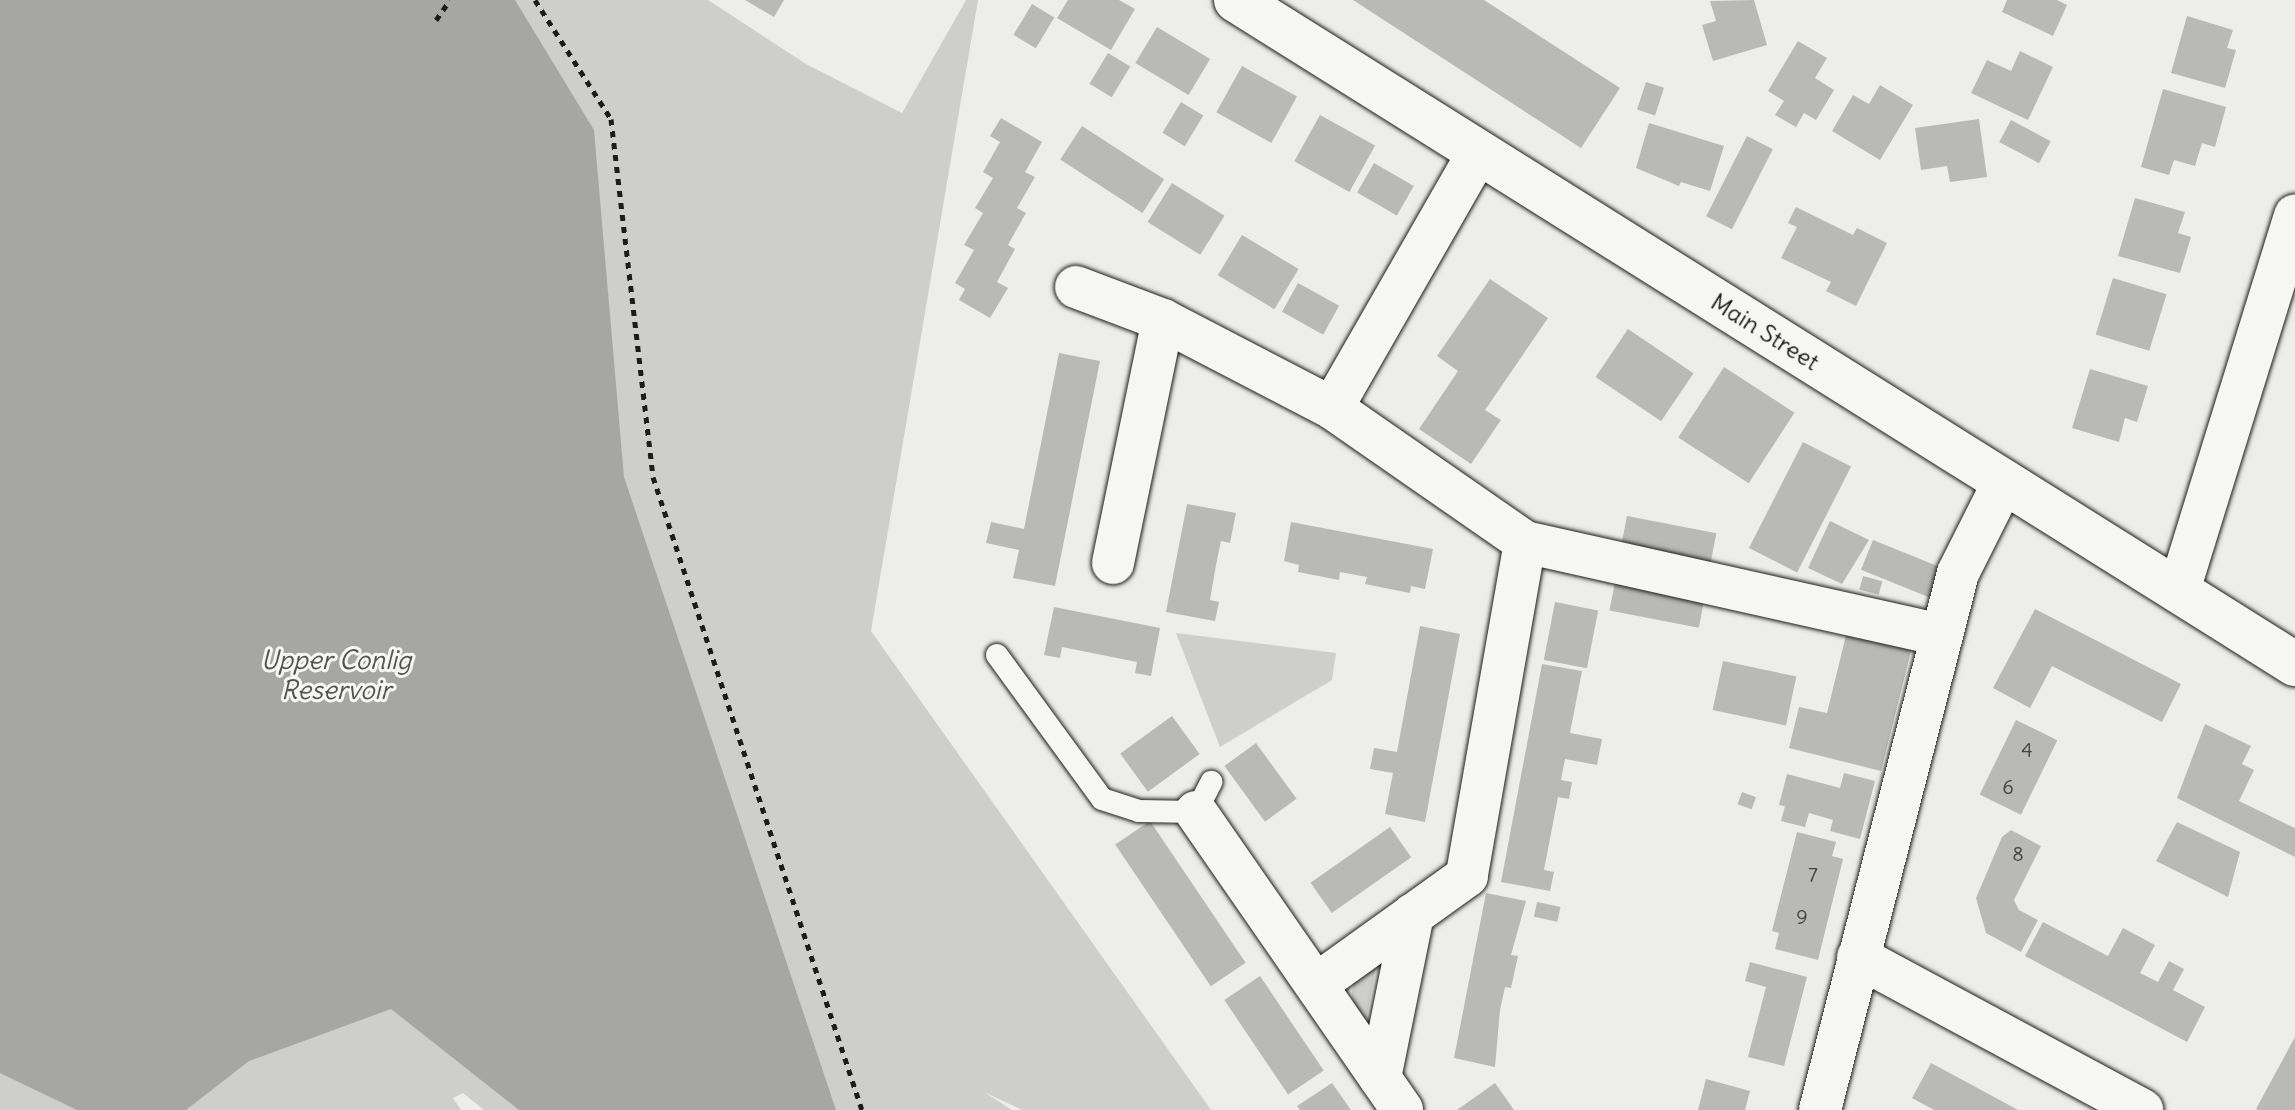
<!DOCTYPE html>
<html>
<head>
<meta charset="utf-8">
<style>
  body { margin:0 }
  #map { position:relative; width:2295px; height:1110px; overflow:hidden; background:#edede9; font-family:Delius,sans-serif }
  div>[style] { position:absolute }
  .green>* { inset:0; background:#cececb }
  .water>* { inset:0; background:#a6a6a3 }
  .building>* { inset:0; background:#b9b9b6; transform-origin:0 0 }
  .path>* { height:5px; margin-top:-2.5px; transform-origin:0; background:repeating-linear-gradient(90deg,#1c1c1c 0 6px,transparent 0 12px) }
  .roads { filter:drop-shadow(0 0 2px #1c1c1c) drop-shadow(0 0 2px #1c1c1c) }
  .service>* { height:22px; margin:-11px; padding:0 11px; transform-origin:11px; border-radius:11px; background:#f6f6f2 }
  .minor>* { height:42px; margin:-21px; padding:0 21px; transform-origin:21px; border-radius:21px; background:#f6f6f2 }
  .tertiary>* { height:44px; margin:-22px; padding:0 22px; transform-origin:22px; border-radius:22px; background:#f6f6f2 }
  span { translate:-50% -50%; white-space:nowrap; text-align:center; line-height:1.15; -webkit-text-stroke:6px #f6f6f2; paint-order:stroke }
  .number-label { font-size:20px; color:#434342 }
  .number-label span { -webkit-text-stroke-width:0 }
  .street-label { font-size:24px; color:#1c1c1c }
  .water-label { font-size:26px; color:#535352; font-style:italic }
</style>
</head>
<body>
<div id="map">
  <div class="green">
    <i style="clip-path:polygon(0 0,708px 0,806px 64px,902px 113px,966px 0,978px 0,871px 631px,1211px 1110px,1022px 1110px,984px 1092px,1012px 1110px,484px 1110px,463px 1093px,453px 1098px,461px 1110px,0 1110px)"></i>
    <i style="clip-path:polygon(1176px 633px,1336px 653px,1332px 680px,1220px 747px)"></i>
    <i style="clip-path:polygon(1379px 951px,1365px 1026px,1353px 1006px,1352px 991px,1356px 973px)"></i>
  </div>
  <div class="water">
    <i style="clip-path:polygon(0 0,515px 0,594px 130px,624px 477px,836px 1110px,519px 1110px,391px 1009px,249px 1061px,186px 1110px,77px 1110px,0 1073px)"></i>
  </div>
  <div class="building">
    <i style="clip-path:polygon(745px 0,784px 0,774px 17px)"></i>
    <i style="clip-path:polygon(1068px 0,1119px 0,1135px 9px,1111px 50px,1057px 18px)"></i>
    <i style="clip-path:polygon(1353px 0,1484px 0,1620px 88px,1581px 148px)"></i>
    <i style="clip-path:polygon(1754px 0,1767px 45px,1713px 61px,1702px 25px,1716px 21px,1710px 1px)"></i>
    <i style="clip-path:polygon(2007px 0,2057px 0,2067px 5px,2053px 36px,2002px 12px)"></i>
    <i style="left:1032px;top:4px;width:26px;height:36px;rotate:31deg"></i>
    <i style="clip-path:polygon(2187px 16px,2233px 30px,2227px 48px,2236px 50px,2225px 88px,2171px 73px)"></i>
    <i style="left:1157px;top:27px;width:62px;height:42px;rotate:31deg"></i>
    <i style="clip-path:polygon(1798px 41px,1827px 58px,1815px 78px,1834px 90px,1816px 120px,1804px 113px,1796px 127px,1775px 115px,1784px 101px,1768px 91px)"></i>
    <i style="clip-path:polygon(2020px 51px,2053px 67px,2028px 120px,1971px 93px,1987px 60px,2011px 71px)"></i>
    <i style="left:1108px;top:53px;width:26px;height:36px;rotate:31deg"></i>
    <i style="left:1242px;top:66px;width:63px;height:53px;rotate:29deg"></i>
    <i style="left:1646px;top:82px;width:19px;height:29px;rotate:18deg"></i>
    <i style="clip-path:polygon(1880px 85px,1913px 105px,1880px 160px,1832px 131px,1853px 95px,1869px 104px)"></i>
    <i style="clip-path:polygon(2163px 89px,2226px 107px,2215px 147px,2202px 143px,2195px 166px,2174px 160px,2169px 175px,2141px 167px)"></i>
    <i style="left:1181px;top:102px;width:26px;height:36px;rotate:31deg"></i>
    <i style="left:1320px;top:115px;width:63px;height:53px;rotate:29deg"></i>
    <i style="clip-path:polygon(1001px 118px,1042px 142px,1025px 172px,1035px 177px,1017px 208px,1026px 213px,1008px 245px,1015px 249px,997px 282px,1008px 288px,990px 318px,959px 300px,965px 289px,955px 283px,974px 250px,964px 245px,983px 213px,975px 208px,993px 178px,983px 172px,1000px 142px,990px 136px)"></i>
    <i style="clip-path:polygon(1979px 119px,1987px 177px,1950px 182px,1947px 166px,1921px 170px,1915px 128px)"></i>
    <i style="left:2011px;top:120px;width:45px;height:25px;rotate:28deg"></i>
    <i style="clip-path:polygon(1649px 123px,1724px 146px,1710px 191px,1681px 182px,1679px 186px,1636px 168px)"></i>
    <i style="left:1082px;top:126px;width:98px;height:40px;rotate:33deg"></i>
    <i style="left:1747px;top:136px;width:29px;height:90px;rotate:27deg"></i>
    <i style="left:1374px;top:163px;width:46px;height:34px;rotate:30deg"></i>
    <i style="left:1172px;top:183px;width:62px;height:46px;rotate:32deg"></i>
    <i style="clip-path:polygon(2135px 198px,2185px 212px,2178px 233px,2191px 237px,2180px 273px,2118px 256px)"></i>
    <i style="clip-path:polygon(1796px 207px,1853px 235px,1857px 228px,1887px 243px,1856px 306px,1826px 291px,1831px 282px,1781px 258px,1797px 227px,1788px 223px)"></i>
    <i style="left:1242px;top:235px;width:66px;height:47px;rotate:31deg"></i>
    <i style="left:2113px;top:278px;width:56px;height:59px;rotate:17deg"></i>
    <i style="clip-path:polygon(1490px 279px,1548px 318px,1485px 410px,1501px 420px,1471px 464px,1419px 429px,1458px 371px,1437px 356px)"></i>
    <i style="left:1298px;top:283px;width:47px;height:33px;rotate:29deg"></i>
    <i style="left:1628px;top:329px;width:79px;height:58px;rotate:34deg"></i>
    <i style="clip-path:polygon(1059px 353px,1100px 361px,1055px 586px,1013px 578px,1019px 550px,986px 543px,991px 522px,1024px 529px)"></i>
    <i style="left:1724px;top:367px;width:84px;height:84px;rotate:33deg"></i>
    <i style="clip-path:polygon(2090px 369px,2148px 386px,2137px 422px,2125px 418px,2119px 442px,2072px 428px)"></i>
    <i style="left:1803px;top:442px;width:54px;height:119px;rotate:27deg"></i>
    <i style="clip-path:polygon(1187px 504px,1236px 513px,1230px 543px,1221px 541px,1216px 565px,1210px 600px,1219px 602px,1215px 621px,1166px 612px)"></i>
    <i style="left:1627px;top:516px;width:91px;height:30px;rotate:11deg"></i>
    <i style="clip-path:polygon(1830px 521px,1869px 540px,1842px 584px,1808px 568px)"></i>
    <i style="clip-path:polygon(1291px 522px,1433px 549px,1425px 589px,1411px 586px,1410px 593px,1365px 584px,1367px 577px,1340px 572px,1339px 580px,1298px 572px,1299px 565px,1284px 561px)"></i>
    <i style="left:1873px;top:540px;width:82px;height:32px;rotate:22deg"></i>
    <i style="left:1863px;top:576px;width:20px;height:14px;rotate:15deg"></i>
    <i style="left:1615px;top:582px;width:91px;height:29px;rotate:11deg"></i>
    <i style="left:1555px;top:602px;width:44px;height:59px;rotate:11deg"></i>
    <i style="clip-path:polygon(1054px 607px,1160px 628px,1151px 676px,1135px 673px,1137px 662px,1062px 647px,1060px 658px,1044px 655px)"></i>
    <i style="clip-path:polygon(2035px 609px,2181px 684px,2162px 722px,2052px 666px,2030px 708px,1993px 688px)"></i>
    <i style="clip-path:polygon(1420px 626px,1460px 634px,1425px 822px,1385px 814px,1393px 773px,1370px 769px,1374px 748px,1397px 752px)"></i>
    <i style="clip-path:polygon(1848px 627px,1913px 643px,1881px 771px,1789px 748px,1799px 707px,1827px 713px)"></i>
    <i style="left:1723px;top:661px;width:75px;height:50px;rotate:12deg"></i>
    <i style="clip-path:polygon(1542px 664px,1582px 671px,1570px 733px,1602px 739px,1597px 765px,1565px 759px,1561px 780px,1572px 782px,1569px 799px,1558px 797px,1544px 870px,1554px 872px,1550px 891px,1501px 882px)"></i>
    <i style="left:1172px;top:716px;width:47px;height:64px;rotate:54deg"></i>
    <i style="left:2016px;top:720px;width:46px;height:83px;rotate:26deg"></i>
    <i style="clip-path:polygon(2205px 724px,2251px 746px,2242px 764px,2254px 770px,2239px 801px,2295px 828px,2295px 857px,2177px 798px)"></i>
    <i style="left:1256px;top:743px;width:69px;height:39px;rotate:54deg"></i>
    <i style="clip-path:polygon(1844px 773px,1875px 781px,1860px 839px,1830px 831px,1833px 820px,1809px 813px,1805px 827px,1781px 821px,1785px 806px,1779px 805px,1787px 774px,1840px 788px)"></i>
    <i style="left:1742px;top:792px;width:15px;height:13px;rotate:20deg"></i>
    <i style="left:1150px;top:821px;width:171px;height:42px;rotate:56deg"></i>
    <i style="clip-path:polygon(2177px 822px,2240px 852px,2228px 897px,2156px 861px)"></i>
    <i style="left:1390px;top:827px;width:37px;height:97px;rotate:55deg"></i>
    <i style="clip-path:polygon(2011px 830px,2041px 846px,2014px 900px,2019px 910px,2038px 920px,2021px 952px,1986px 933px,1976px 898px,2002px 837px)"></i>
    <i style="clip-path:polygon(1797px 832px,1836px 842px,1832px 856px,1843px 859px,1818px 960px,1775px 949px,1779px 933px,1772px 931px)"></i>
    <i style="clip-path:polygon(1486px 893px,1526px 901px,1511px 955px,1518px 956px,1511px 988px,1505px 987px,1500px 1010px,1495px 1067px,1454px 1058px)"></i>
    <i style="left:1537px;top:902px;width:24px;height:15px;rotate:12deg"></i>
    <i style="clip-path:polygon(2043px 922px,2108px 956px,2123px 928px,2155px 945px,2140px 973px,2158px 982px,2169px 961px,2184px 969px,2173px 990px,2205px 1007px,2187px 1042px,2025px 956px)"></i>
    <i style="clip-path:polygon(1750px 962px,1807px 977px,1784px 1066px,1748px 1057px,1766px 987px,1745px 981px)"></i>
    <i style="left:1260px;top:976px;width:114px;height:43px;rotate:56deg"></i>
    <i style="clip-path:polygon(2295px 1037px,2295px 1110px,2258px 1110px,2256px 1109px)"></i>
    <i style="clip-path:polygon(1931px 1063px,1972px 1085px,2018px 1110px,1934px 1110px,1912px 1098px)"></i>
    <i style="clip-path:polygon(1706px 1079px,1750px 1091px,1745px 1110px,1698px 1110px)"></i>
    <i style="clip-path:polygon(1332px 1083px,1351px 1110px,1300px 1110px,1297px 1106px)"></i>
    <i style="clip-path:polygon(1495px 1083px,1514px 1110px,1457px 1110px)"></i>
  </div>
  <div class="path">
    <i style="left:535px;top:0;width:141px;rotate:57.4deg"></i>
    <i style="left:611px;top:119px;width:360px;rotate:83.3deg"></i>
    <i style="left:653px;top:477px;width:667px;rotate:71.73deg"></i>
    <i style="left:436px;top:20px;width:24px;rotate:-55deg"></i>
  </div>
  <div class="roads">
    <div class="service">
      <i style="left:997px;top:655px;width:178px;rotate:53.9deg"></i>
      <i style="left:1102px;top:799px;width:39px;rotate:18deg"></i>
      <i style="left:1139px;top:811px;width:57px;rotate:1deg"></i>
      <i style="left:1196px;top:812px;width:34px;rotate:-63deg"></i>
    </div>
    <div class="minor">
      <i style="left:1076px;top:287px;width:93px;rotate:20.8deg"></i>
      <i style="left:1163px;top:320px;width:191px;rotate:27.5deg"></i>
      <i style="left:1332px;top:408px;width:235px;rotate:34.8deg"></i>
      <i style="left:1525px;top:542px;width:339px;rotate:99.9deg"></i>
      <i style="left:1467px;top:876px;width:183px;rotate:144.3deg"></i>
      <i style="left:1332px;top:408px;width:294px;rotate:-60.2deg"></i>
      <i style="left:1525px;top:542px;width:425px;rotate:12.6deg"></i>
      <i style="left:1113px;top:563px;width:248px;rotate:-78.4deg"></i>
      <i style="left:2180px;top:587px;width:389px;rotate:-72.8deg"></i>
      <i style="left:1196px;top:812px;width:362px;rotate:55.3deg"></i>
      <i style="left:1858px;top:957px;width:323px;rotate:28.3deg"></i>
      <i style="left:1380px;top:1078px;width:167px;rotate:-78.6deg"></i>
      <i style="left:1820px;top:1110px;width:554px;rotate:-75.59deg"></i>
      <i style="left:1958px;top:573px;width:103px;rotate:-63.4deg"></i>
    </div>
    <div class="tertiary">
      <i style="left:1236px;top:0;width:1250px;rotate:32.09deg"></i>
    </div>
  </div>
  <div class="number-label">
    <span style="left:2027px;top:749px">4</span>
    <span style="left:2008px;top:786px">6</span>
    <span style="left:2018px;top:853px">8</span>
    <span style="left:1813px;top:874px">7</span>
    <span style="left:1802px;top:916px">9</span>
  </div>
  <div class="street-label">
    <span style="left:1765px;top:332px;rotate:32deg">Main Street</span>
  </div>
  <div class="water-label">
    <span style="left:336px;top:675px">Upper Conlig<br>Reservoir</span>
  </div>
</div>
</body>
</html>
